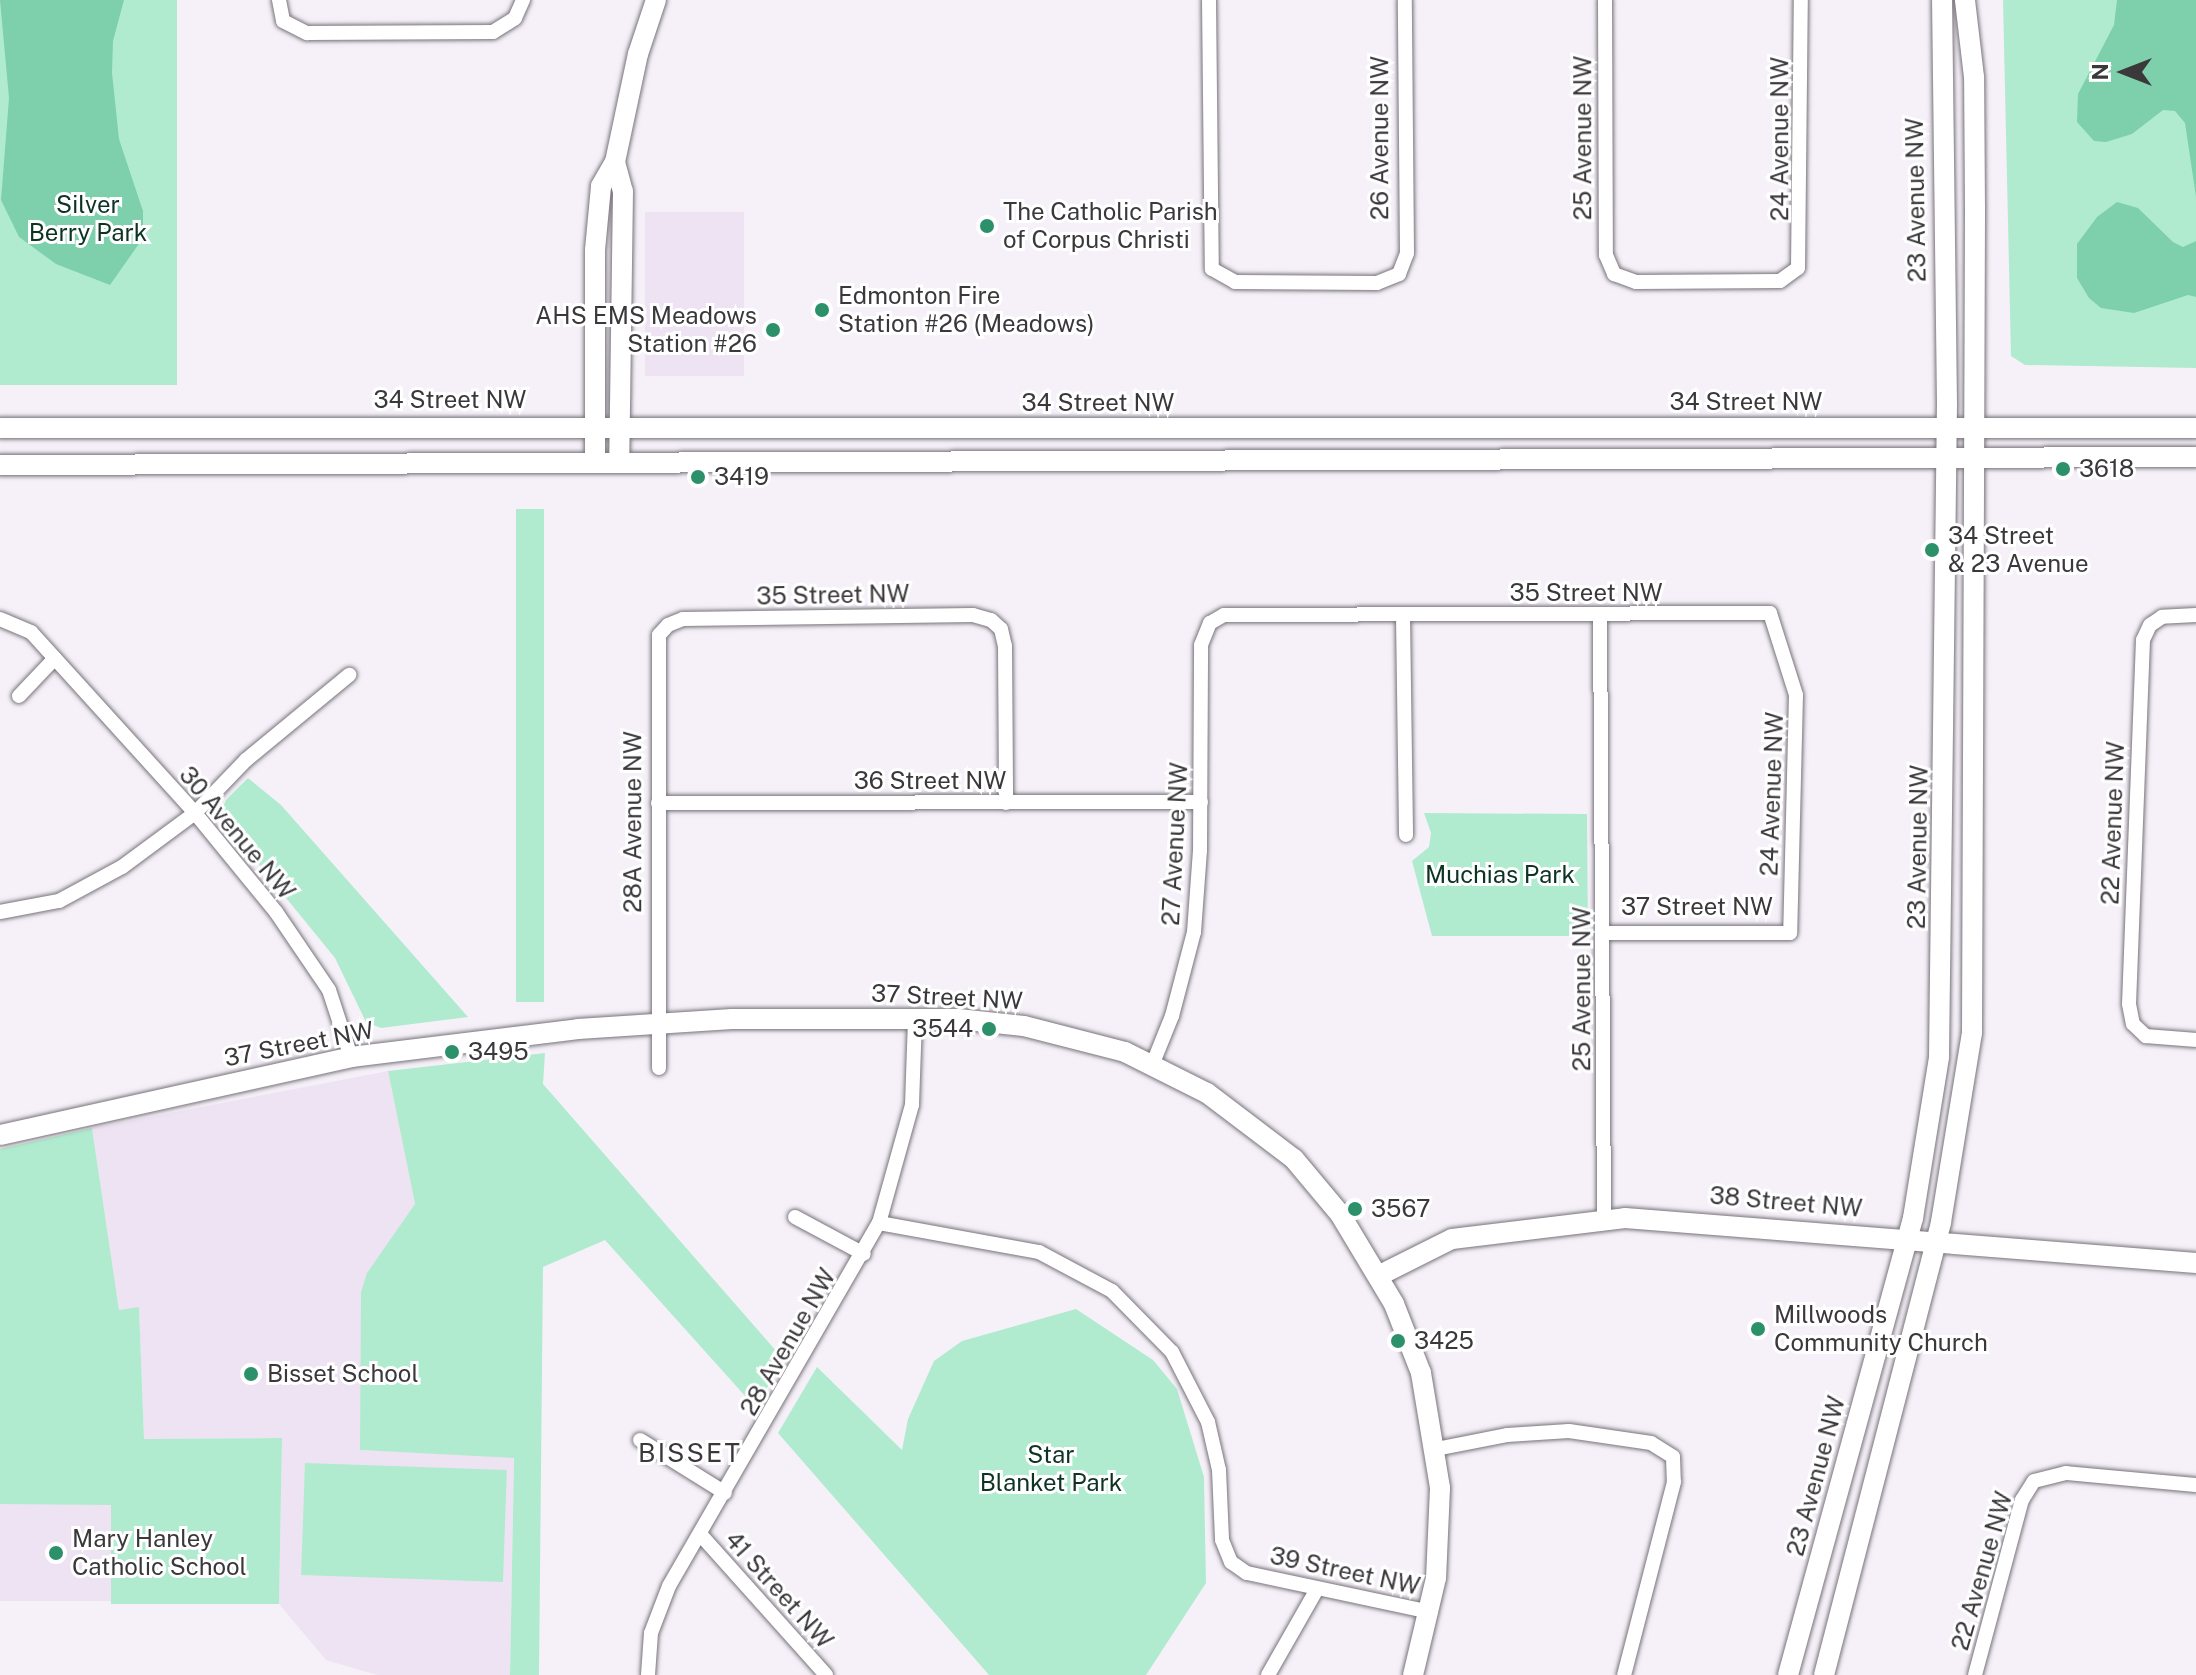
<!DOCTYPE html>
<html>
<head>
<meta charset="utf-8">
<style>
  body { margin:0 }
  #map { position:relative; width:2196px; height:1675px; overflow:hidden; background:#f6f1f9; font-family:"Public Sans",sans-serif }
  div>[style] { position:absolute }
  .built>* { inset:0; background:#eee3f2; transform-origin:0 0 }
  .green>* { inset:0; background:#b0ebcf; transform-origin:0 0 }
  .water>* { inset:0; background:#7dd0ab }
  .roads { filter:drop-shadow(0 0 2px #78737a) drop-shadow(0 0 2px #78737a) }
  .street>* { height:14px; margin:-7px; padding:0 7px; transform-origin:7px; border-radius:7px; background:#fff }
  .secondary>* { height:20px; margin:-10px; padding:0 10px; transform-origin:10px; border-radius:10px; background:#fff }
  .dots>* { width:22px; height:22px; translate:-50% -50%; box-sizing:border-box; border:4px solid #fff; border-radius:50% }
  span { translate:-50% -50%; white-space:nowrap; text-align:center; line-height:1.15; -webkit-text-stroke:6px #fff; paint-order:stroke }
  .street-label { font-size:24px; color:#3a383b }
  .park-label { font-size:24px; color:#0d3324 }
  .poi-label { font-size:24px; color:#3a383b }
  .left { translate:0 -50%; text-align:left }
  .right { translate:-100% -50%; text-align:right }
  .neighbourhood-label { font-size:26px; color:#3a383b; letter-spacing:2px }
  .north { position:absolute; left:2084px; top:32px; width:80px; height:80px; -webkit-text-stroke:6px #fff; paint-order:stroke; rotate:270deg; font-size:22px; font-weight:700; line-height:32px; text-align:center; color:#3a383b }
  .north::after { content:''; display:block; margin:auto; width:28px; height:36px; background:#3a383b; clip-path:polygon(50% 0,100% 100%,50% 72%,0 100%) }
</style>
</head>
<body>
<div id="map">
  <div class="built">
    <i style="left:645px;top:212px;width:99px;height:164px"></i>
    <i style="clip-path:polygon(388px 1071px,415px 1204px,361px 1292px,361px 1450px,514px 1457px,510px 1675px,377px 1675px,326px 1660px,279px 1604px,282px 1438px,144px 1439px,139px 1308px,119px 1310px,92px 1128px)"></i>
    <i style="left:0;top:1504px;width:111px;height:97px"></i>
  </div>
  <div class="green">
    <i style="left:0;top:0;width:177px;height:385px"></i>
    <i style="clip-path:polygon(2003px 0,2196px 0,2196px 368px,2025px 365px,2011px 356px)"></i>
    <i style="left:516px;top:509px;width:28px;height:493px"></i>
    <i style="clip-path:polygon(248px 778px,281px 805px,468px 1017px,381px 1028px,366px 1022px,335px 958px,226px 824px,222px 809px,226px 800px)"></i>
    <i style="clip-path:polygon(1424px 813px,1587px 814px,1588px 936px,1432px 936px,1412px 861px,1429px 847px,1431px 833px)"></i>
    <i style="clip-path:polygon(545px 1053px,543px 1084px,784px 1360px,755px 1407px,605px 1240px,543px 1267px,539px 1675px,510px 1675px,514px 1458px,360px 1450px,361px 1292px,367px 1273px,415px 1204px,388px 1071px)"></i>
    <i style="clip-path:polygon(92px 1128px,119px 1310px,139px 1307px,144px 1439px,282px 1438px,279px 1604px,111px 1604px,111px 1505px,0 1504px,0 1149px)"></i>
    <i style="clip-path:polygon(1076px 1309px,1153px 1360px,1177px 1389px,1204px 1477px,1206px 1583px,1146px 1675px,989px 1675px,778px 1433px,817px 1367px,902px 1450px,908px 1419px,934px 1361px,962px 1341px)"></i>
    <i style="left:305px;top:1463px;width:202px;height:112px;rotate:2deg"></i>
  </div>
  <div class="water">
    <i style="clip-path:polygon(0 0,124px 0,113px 41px,112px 73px,119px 139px,143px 211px,143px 238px,110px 285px,56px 264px,19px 237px,1px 200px,9px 98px)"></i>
    <i style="clip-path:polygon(2117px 0,2196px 0,2196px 197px,2185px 123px,2175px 111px,2163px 110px,2132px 134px,2106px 142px,2094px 141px,2077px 122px,2078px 94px,2114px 25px)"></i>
    <i style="clip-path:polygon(2117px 202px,2138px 208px,2173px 242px,2183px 247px,2196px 241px,2196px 297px,2188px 295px,2134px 313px,2101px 308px,2089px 298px,2077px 278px,2077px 244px,2097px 217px)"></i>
  </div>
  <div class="roads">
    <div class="street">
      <i style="left:279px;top:0;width:21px;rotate:79deg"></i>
      <i style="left:283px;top:21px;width:27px;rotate:27deg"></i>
      <i style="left:307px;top:33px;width:186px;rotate:-0.3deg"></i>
      <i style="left:493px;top:32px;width:26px;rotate:-32deg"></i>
      <i style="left:515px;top:18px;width:20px;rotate:-66deg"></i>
      <i style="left:1209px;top:0;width:269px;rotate:89.4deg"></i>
      <i style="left:1212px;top:269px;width:26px;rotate:29deg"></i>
      <i style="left:1235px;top:282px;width:142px;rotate:0.4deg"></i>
      <i style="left:1377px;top:283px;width:24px;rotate:-22deg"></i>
      <i style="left:1399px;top:274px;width:22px;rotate:-69deg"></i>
      <i style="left:1407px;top:253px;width:253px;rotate:-90.5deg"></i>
      <i style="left:1605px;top:0;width:255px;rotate:89.8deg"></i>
      <i style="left:1606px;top:255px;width:21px;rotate:67deg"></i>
      <i style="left:1614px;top:274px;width:23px;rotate:20deg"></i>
      <i style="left:1636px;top:282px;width:144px;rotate:-0.4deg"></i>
      <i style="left:1780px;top:281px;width:22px;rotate:-36deg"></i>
      <i style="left:1798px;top:268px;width:268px;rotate:-89.4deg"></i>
      <i style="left:2196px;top:615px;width:34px;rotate:177deg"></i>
      <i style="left:2162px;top:617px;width:14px;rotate:146deg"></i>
      <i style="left:2150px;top:625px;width:17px;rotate:115deg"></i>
      <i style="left:2143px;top:640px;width:364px;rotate:92.2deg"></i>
      <i style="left:2129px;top:1004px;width:20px;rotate:79deg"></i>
      <i style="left:2133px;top:1024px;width:18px;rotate:43deg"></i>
      <i style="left:2146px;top:1036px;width:50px;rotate:4.6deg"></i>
      <i style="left:1403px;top:616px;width:219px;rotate:89.2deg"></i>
      <i style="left:1600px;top:616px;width:602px;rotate:89.62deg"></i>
      <i style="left:0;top:619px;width:34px;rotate:23deg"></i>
      <i style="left:31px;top:632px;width:244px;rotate:47.8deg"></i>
      <i style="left:195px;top:813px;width:128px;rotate:50.7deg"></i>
      <i style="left:276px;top:912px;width:94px;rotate:55.8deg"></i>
      <i style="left:329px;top:990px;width:71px;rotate:71.8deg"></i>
      <i style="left:19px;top:696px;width:52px;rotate:-46.5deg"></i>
      <i style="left:658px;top:803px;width:543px;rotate:-0.11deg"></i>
      <i style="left:0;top:912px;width:60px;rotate:-10.6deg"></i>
      <i style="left:59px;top:901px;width:72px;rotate:-28.4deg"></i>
      <i style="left:122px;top:867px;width:91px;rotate:-36.5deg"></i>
      <i style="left:195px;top:813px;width:74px;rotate:-46.1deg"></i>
      <i style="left:246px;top:760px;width:134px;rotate:-39.5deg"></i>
      <i style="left:1153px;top:1063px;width:51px;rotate:-68deg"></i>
      <i style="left:1172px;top:1016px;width:87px;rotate:-75.3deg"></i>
      <i style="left:1194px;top:932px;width:81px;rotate:-85.8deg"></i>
      <i style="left:1200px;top:851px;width:206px;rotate:-89.7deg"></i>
      <i style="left:1201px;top:645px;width:24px;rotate:-68deg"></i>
      <i style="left:1210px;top:623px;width:16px;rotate:-30deg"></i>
      <i style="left:1224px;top:615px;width:546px;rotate:-0.21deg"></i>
      <i style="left:1770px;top:613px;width:86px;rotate:72.4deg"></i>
      <i style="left:1796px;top:695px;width:238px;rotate:91.4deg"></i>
      <i style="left:1790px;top:933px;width:186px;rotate:180deg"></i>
      <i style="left:659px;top:1068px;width:433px;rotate:-90deg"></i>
      <i style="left:659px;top:635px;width:13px;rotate:-48deg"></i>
      <i style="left:668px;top:625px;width:16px;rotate:-22deg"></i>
      <i style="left:683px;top:619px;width:290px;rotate:-0.8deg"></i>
      <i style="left:973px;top:615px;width:19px;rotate:16deg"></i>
      <i style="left:991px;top:620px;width:13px;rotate:42deg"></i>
      <i style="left:1001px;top:629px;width:17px;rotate:77deg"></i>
      <i style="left:1005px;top:646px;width:157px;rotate:89.6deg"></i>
      <i style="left:795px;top:1217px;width:78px;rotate:28.2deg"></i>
      <i style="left:879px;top:1223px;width:163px;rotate:10.3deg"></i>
      <i style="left:1039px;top:1252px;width:83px;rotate:28.1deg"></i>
      <i style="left:1112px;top:1291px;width:86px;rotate:45.5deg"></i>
      <i style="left:1172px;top:1352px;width:79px;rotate:62.8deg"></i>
      <i style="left:1208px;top:1422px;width:49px;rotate:77.1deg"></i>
      <i style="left:1219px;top:1470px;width:70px;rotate:87.5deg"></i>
      <i style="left:1222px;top:1540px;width:24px;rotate:68deg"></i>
      <i style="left:1231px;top:1562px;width:19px;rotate:35deg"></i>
      <i style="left:1247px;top:1573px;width:188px;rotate:12deg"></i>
      <i style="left:640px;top:1440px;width:100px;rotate:31.9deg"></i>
      <i style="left:1436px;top:1449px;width:72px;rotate:-11.2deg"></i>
      <i style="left:1507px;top:1435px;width:62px;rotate:-3.7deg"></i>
      <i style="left:1569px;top:1431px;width:83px;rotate:8.3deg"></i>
      <i style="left:1651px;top:1443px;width:26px;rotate:32deg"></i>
      <i style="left:1673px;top:1457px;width:25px;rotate:88deg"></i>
      <i style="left:1674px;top:1482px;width:199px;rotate:104.5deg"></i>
      <i style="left:700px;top:1534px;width:189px;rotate:48.2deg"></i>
      <i style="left:648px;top:1675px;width:42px;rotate:-85.9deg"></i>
      <i style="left:651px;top:1633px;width:50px;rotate:-69deg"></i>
      <i style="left:669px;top:1586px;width:419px;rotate:-60deg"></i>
      <i style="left:879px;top:1223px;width:123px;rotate:-74.4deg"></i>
      <i style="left:912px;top:1105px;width:86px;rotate:-88deg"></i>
      <i style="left:1268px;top:1675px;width:99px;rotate:-60.3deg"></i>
      <i style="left:1975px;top:1675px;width:181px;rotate:-75deg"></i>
      <i style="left:2022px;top:1500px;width:22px;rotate:-58deg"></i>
      <i style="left:2034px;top:1481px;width:33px;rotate:-14deg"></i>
      <i style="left:2066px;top:1473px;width:131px;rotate:5.3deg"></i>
    </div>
    <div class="secondary">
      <i style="left:615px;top:162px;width:30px;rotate:75deg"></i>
      <i style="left:623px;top:191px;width:271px;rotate:90.8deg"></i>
      <i style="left:0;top:428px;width:2196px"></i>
      <i style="left:595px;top:462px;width:212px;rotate:-90deg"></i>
      <i style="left:595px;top:250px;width:64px;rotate:-84.6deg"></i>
      <i style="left:601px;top:186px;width:28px;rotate:-60deg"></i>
      <i style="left:615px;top:162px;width:110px;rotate:-78deg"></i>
      <i style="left:638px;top:54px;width:57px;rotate:-71.6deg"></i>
      <i style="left:0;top:465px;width:2196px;rotate:-0.21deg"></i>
      <i style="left:0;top:1135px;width:360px;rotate:-12.5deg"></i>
      <i style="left:351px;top:1057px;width:229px;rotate:-7deg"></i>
      <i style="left:578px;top:1029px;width:154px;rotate:-3.7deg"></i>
      <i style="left:732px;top:1019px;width:226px"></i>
      <i style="left:958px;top:1019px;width:66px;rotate:6.1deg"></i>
      <i style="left:1024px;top:1026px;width:104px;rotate:14.4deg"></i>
      <i style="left:1125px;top:1052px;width:92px;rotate:26.6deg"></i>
      <i style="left:1207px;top:1093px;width:109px;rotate:37.2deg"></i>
      <i style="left:1294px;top:1159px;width:72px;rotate:50.1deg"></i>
      <i style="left:1340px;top:1214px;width:105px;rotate:59deg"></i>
      <i style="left:1394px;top:1304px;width:74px;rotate:68.6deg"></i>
      <i style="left:1421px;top:1373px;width:117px;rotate:80.6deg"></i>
      <i style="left:1440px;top:1488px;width:90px;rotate:92.5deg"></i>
      <i style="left:1436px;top:1578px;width:100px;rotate:103.3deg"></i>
      <i style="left:1380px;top:1275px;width:80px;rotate:-26.6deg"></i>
      <i style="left:1452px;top:1239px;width:174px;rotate:-6.9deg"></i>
      <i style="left:1625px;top:1218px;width:573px;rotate:4.51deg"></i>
      <i style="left:1788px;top:1675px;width:474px;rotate:-74.7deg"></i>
      <i style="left:1913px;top:1218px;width:163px;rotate:-80.8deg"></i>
      <i style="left:1939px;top:1057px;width:652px;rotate:-89.3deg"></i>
      <i style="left:1947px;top:405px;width:405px;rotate:-90.7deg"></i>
      <i style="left:1824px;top:1675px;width:468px;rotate:-75.5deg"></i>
      <i style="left:1941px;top:1222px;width:192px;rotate:-80.7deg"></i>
      <i style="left:1972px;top:1033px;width:825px;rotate:-89.79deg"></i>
      <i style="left:1975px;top:208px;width:131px;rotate:-90.4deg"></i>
      <i style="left:1974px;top:77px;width:78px;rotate:-96.7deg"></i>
    </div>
  </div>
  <div class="dots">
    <i style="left:987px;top:226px;background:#2c906b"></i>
    <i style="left:822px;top:310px;background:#2c906b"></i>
    <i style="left:773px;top:330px;background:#2c906b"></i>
    <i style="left:2063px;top:469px;background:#2c906b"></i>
    <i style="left:698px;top:477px;background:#2c906b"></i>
    <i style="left:1932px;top:550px;background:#2c906b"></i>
    <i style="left:989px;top:1029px;background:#2c906b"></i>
    <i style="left:452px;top:1052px;background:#2c906b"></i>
    <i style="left:1355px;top:1209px;background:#2c906b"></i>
    <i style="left:1758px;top:1329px;background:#2c906b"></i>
    <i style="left:1398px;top:1341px;background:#2c906b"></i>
    <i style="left:251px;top:1374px;background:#2c906b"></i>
    <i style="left:56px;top:1553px;background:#2c906b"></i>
  </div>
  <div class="street-label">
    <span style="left:1380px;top:138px;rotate:-90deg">26 Avenue NW</span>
    <span style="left:1583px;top:138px;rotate:-90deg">25 Avenue NW</span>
    <span style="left:1780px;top:139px;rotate:-90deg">24 Avenue NW</span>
    <span style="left:1916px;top:200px;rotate:-91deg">23 Avenue NW</span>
    <span style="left:450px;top:400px">34 Street NW</span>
    <span style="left:1746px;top:402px">34 Street NW</span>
    <span style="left:1098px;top:403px">34 Street NW</span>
    <span style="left:1586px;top:593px">35 Street NW</span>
    <span style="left:833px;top:595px;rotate:-1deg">35 Street NW</span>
    <span style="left:930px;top:781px">36 Street NW</span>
    <span style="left:1772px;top:794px;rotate:-88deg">24 Avenue NW</span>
    <span style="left:633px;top:822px;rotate:-90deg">28A Avenue NW</span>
    <span style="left:2113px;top:823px;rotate:-88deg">22 Avenue NW</span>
    <span style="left:237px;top:833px;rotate:50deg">30 Avenue NW</span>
    <span style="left:1175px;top:844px;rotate:-87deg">27 Avenue NW</span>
    <span style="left:1918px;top:847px;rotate:-89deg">23 Avenue NW</span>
    <span style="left:1697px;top:907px">37 Street NW</span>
    <span style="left:1582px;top:989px;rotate:-90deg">25 Avenue NW</span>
    <span style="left:947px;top:997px;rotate:3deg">37 Street NW</span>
    <span style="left:299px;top:1044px;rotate:-11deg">37 Street NW</span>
    <span style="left:1786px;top:1202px;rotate:5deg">38 Street NW</span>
    <span style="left:788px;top:1342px;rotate:-60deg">28 Avenue NW</span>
    <span style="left:1816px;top:1476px;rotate:-75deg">23 Avenue NW</span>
    <span style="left:1345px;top:1571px;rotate:12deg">39 Street NW</span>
    <span style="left:1982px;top:1571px;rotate:-74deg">22 Avenue NW</span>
    <span style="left:779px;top:1590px;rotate:48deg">41 Street NW</span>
  </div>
  <div class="park-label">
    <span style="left:88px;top:219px">Silver<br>Berry Park</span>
    <span style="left:1500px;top:875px">Muchias Park</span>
    <span style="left:1051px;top:1469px">Star<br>Blanket Park</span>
  </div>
  <div class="poi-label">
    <span class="left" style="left:1003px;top:226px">The Catholic Parish<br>of Corpus Christi</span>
    <span class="left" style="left:838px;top:310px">Edmonton Fire<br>Station #26 (Meadows)</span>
    <span class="right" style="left:757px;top:330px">AHS EMS Meadows<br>Station #26</span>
    <span class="left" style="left:2079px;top:469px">3618</span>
    <span class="left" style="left:714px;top:477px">3419</span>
    <span class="left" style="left:1948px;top:550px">34 Street<br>&amp; 23 Avenue</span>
    <span class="right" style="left:973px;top:1029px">3544</span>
    <span class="left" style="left:468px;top:1052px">3495</span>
    <span class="left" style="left:1371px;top:1209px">3567</span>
    <span class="left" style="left:1774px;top:1329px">Millwoods<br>Community Church</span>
    <span class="left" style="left:1414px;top:1341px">3425</span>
    <span class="left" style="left:267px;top:1374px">Bisset School</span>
    <span class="left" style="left:72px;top:1553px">Mary Hanley<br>Catholic School</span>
  </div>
  <div class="neighbourhood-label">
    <span style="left:690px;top:1453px">BISSET</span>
  </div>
  <div class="north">N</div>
</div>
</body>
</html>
